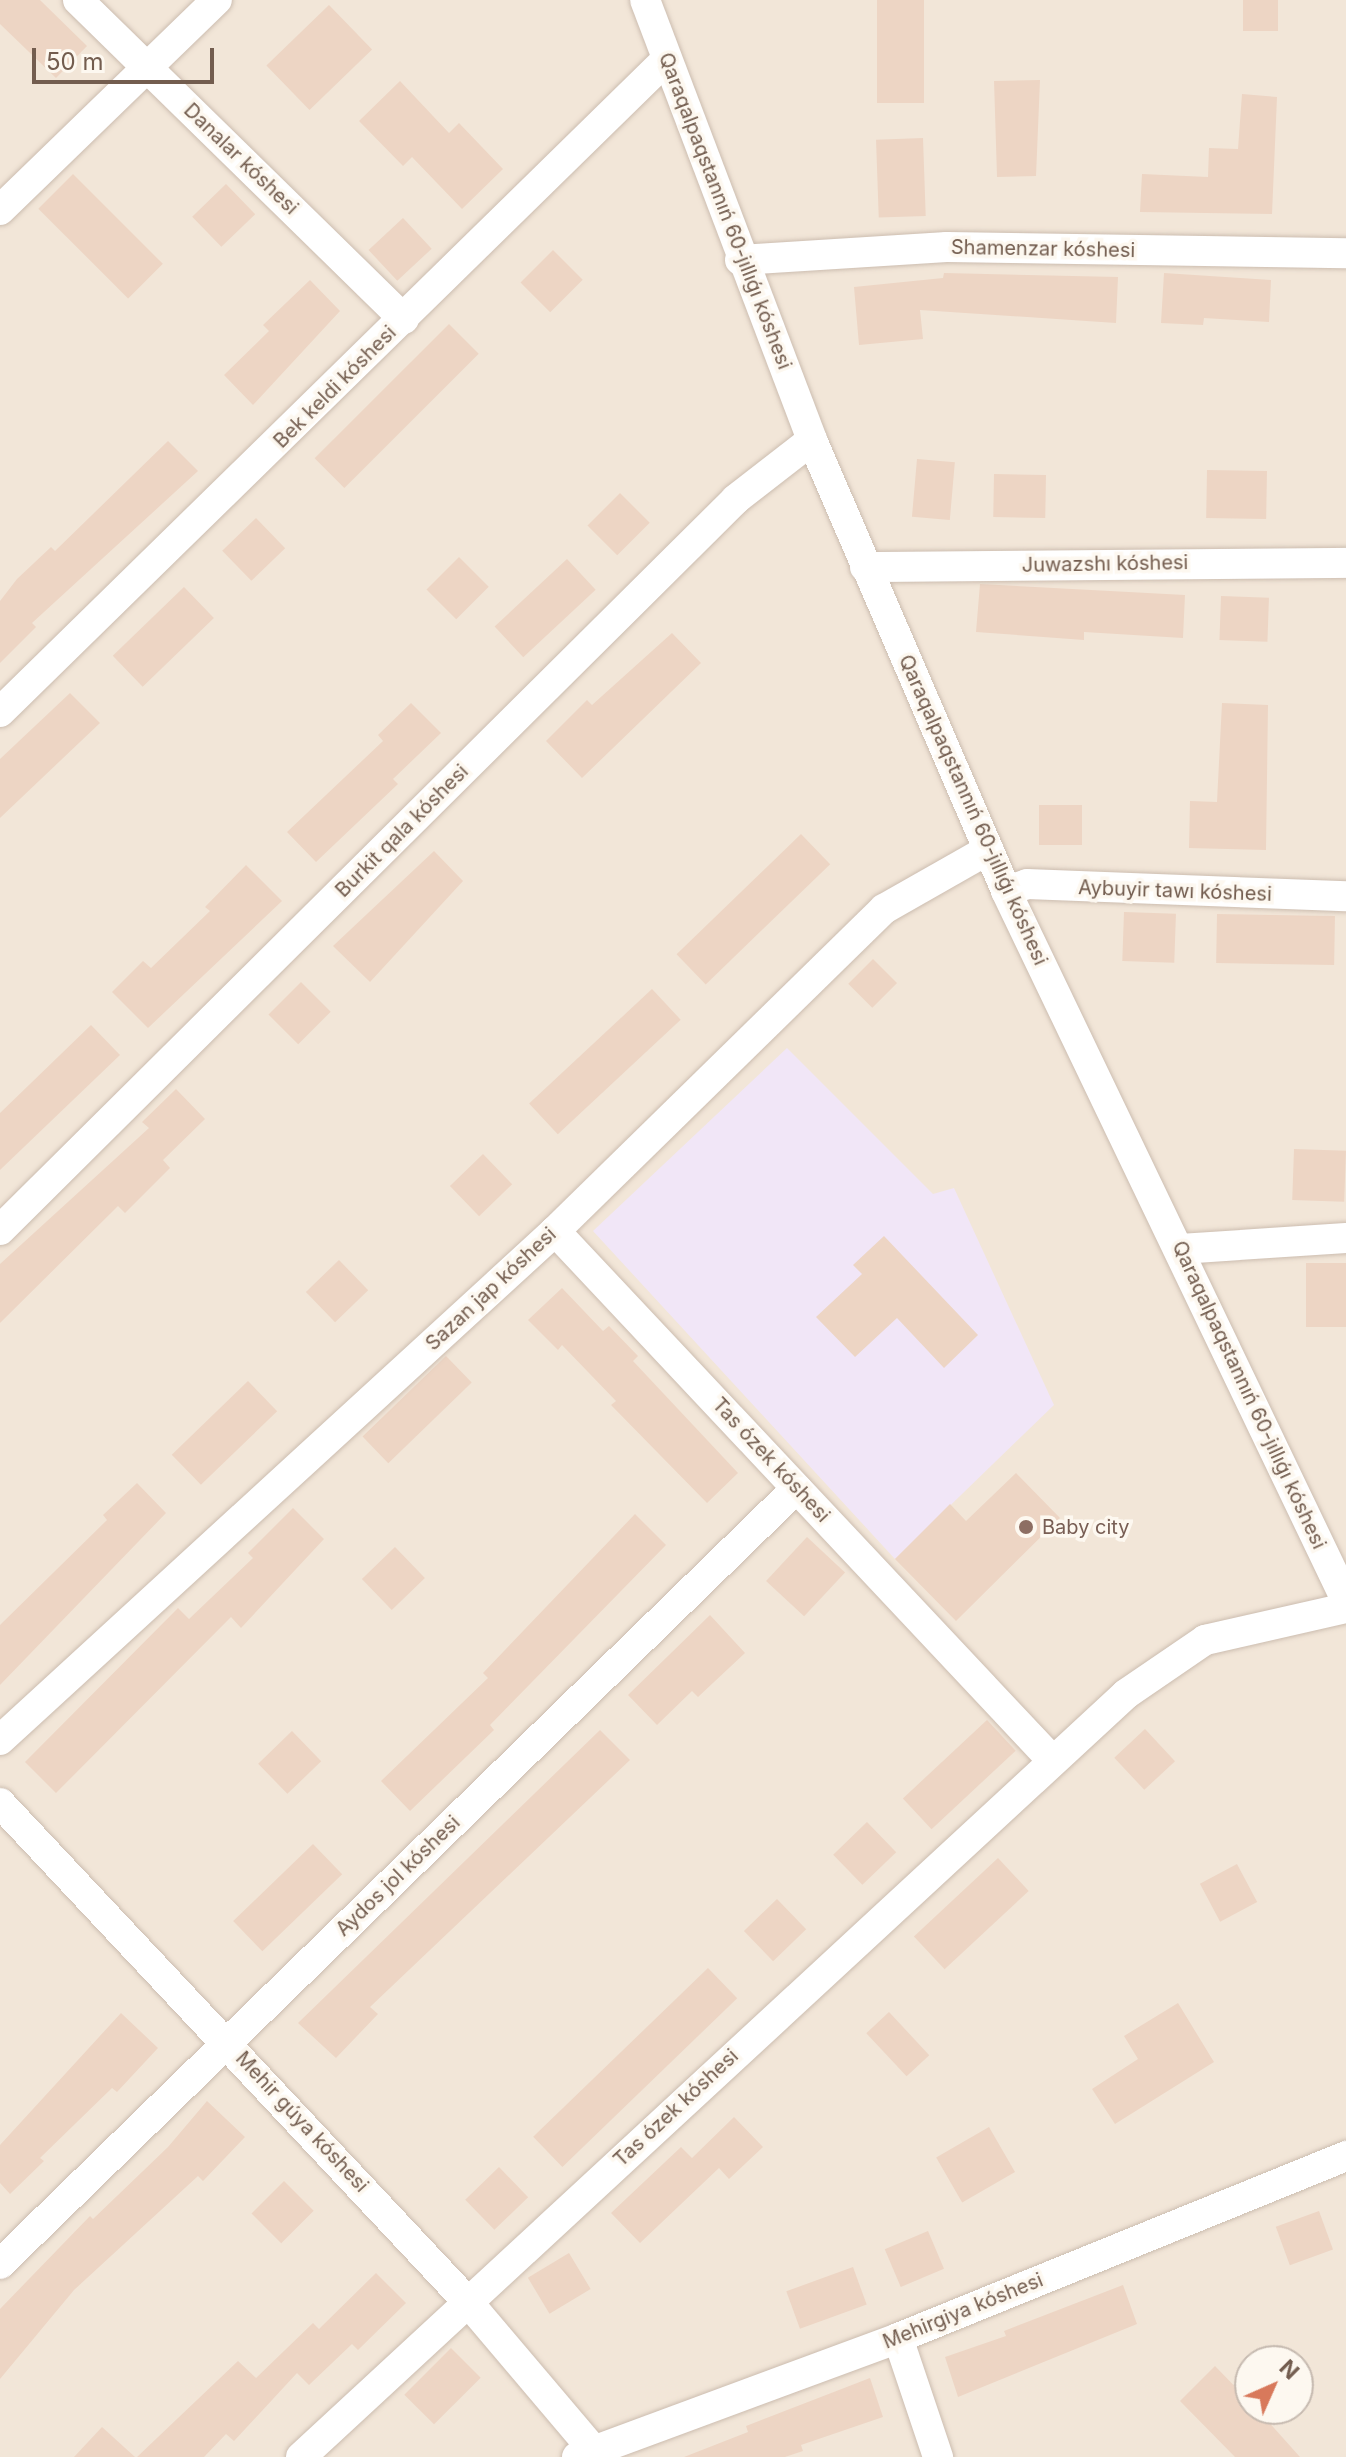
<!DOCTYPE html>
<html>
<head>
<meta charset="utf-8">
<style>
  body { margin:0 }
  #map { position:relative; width:1346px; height:2457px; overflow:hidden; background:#fbf4e9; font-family:Inter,sans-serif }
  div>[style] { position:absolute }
  .residential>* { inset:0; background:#f2e6d8 }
  .education>* { inset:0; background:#f1e6f7 }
  .building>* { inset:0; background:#edd5c4; transform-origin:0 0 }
  .roads { filter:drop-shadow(0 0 2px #ccbdb0) drop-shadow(0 0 2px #ccbdb0) }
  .minor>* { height:30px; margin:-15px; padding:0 15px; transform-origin:15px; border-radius:15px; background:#fff }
  .dots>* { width:22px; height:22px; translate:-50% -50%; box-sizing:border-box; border:4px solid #fdf8f0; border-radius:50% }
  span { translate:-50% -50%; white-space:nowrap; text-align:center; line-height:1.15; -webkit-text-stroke:7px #fdf8f0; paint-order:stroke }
  .street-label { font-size:20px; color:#735d4f }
  .education-label { font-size:20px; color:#785e54 }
  .left { translate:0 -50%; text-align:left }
  .north { position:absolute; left:1234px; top:2345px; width:80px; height:80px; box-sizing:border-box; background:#fdf8f0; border:2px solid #c6bab0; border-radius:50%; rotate:45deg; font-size:22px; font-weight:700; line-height:32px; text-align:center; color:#735d4f }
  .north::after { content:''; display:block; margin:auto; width:28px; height:36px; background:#d8795b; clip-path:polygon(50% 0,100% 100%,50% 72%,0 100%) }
  .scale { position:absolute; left:32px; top:48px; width:182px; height:36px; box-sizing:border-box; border:4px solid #735d4f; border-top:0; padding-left:10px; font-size:24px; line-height:28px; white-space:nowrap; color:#735d4f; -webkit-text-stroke:6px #fdf8f0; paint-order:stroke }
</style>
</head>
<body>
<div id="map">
  <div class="residential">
    <i style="clip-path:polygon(evenodd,0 0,1346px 0,1346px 2457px,0 2457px,0 0,1250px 2361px,1298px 2361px,1298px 2409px,1250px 2409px,1250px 2361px)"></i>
  </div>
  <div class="education">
    <i style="clip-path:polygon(787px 1048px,933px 1194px,954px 1188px,1054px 1405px,895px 1559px,593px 1231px)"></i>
  </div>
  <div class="building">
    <i style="clip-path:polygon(0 0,40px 0,87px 46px,56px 78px,0 24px)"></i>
    <i style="left:877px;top:0;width:47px;height:103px"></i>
    <i style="left:1243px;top:0;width:35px;height:31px"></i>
    <i style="left:329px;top:5px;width:62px;height:87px;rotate:46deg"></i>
    <i style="clip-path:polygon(1040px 80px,1036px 176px,997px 177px,994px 81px)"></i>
    <i style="clip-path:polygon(400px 81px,449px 133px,459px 123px,503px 169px,462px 209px,412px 157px,403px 166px,359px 121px)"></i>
    <i style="clip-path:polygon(1242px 94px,1277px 97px,1272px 214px,1140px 212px,1142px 174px,1208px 177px,1209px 148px,1238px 149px)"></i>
    <i style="left:923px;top:138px;width:78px;height:47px;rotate:88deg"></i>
    <i style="left:73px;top:174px;width:127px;height:49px;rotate:45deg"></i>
    <i style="left:226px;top:184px;width:42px;height:47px;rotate:46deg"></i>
    <i style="left:403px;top:218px;width:42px;height:47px;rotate:47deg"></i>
    <i style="left:553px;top:250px;width:42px;height:46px;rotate:45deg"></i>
    <i style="clip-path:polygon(944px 273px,1118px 277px,1116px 323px,920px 310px,923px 339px,859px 345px,854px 287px,943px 278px)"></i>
    <i style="clip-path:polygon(1164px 273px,1271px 280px,1269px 322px,1204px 318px,1203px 325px,1161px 323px)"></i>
    <i style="clip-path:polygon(310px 280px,340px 311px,253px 405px,224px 375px,269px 331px,263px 325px)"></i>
    <i style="left:449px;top:324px;width:42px;height:190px;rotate:45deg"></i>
    <i style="clip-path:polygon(168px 441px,198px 471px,32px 623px,36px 627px,0 663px,0 601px,17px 579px,51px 547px,55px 551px)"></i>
    <i style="left:917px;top:459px;width:38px;height:58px;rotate:5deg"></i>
    <i style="left:1207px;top:470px;width:60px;height:48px;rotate:1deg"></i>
    <i style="left:994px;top:474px;width:52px;height:43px;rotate:1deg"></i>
    <i style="left:620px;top:493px;width:42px;height:46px;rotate:45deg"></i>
    <i style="left:256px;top:518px;width:42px;height:47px;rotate:46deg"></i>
    <i style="left:459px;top:557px;width:42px;height:46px;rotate:45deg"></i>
    <i style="left:567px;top:559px;width:42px;height:99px;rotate:47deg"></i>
    <i style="clip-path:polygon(980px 584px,1185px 595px,1183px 638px,1084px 632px,1084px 640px,976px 632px)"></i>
    <i style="left:184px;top:587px;width:43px;height:99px;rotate:46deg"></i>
    <i style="left:1221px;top:596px;width:48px;height:44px;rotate:2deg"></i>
    <i style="clip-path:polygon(672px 633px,701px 663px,582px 778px,546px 741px,587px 700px,592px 705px)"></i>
    <i style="clip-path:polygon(70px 693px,100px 723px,0 818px,0 759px)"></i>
    <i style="clip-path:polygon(411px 703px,441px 733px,393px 779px,398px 784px,316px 862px,287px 832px,383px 741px,378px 735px)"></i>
    <i style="clip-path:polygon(1222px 703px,1268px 705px,1266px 850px,1189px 848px,1190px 801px,1217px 802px)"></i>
    <i style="left:1039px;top:805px;width:43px;height:40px"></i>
    <i style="left:801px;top:834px;width:42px;height:173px;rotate:46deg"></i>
    <i style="clip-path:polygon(434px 851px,463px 881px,370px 982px,333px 946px)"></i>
    <i style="clip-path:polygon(246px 865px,282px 901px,148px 1028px,112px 992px,143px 961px,151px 968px,210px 911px,205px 907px)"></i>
    <i style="left:1124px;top:912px;width:52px;height:49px;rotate:2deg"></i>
    <i style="left:1217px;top:914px;width:118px;height:49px;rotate:1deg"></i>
    <i style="left:873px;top:959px;width:34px;height:35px;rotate:45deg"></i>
    <i style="left:301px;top:982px;width:42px;height:46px;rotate:45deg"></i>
    <i style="left:652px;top:989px;width:42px;height:168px;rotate:47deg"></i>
    <i style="clip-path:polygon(91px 1025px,120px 1055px,0 1170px,0 1113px)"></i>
    <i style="clip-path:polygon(176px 1089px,205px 1119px,163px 1160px,170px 1168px,125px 1213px,118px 1206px,0 1323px,0 1264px,149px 1128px,142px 1122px)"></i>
    <i style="left:1294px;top:1149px;width:52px;height:51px;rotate:2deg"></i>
    <i style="left:483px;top:1154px;width:42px;height:46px;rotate:46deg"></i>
    <i style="clip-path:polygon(884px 1236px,978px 1335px,944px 1368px,897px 1318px,855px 1357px,816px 1317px,862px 1274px,853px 1265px)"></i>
    <i style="left:339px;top:1260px;width:42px;height:46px;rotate:46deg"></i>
    <i style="left:1346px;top:1263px;width:64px;height:40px;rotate:90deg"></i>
    <i style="clip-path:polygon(562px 1288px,603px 1331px,609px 1326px,638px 1356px,633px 1361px,738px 1473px,707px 1503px,611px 1405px,616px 1401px,562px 1345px,558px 1350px,528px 1320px)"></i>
    <i style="left:446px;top:1356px;width:37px;height:116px;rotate:46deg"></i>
    <i style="left:248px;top:1381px;width:42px;height:106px;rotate:46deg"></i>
    <i style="clip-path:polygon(1016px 1473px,1060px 1518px,956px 1621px,895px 1559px,950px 1504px,966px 1521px)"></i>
    <i style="clip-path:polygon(137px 1483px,166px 1513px,0 1685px,0 1625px,107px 1520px,103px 1515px)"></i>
    <i style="clip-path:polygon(293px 1508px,324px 1539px,241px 1628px,231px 1617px,56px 1793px,25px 1762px,178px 1608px,189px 1619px,253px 1558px,248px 1553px)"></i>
    <i style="clip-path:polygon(635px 1514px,666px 1545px,490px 1725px,494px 1730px,410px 1811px,381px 1781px,488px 1678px,483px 1673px)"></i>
    <i style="left:807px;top:1537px;width:52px;height:60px;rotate:43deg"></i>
    <i style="left:395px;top:1547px;width:43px;height:46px;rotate:46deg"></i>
    <i style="clip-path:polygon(710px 1615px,745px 1653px,698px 1697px,692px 1691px,657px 1725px,628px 1695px)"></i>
    <i style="left:987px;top:1720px;width:42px;height:115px;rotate:47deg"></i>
    <i style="left:1145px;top:1729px;width:44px;height:42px;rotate:47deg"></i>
    <i style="clip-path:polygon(600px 1730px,630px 1760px,370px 2007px,378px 2014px,336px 2058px,298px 2023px)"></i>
    <i style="left:292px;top:1731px;width:42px;height:47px;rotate:46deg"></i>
    <i style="left:867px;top:1822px;width:42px;height:47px;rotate:46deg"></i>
    <i style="left:313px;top:1844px;width:42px;height:111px;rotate:46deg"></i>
    <i style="left:998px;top:1858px;width:45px;height:115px;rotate:47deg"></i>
    <i style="left:1237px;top:1864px;width:43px;height:42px;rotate:62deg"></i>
    <i style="left:777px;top:1899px;width:42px;height:46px;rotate:46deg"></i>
    <i style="left:708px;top:1968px;width:42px;height:243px;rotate:46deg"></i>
    <i style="clip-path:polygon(1178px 2003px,1214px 2062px,1115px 2124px,1092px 2089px,1138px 2059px,1124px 2036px)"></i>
    <i style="left:889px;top:2012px;width:59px;height:31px;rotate:47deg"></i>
    <i style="clip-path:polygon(121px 2013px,158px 2048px,117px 2092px,112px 2088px,40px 2158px,44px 2161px,10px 2194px,0 2183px,0 2145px)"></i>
    <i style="clip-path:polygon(207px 2101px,245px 2137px,203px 2181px,198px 2176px,74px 2290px,0 2379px,0 2309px,90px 2216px,93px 2219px,168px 2147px)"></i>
    <i style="clip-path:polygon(734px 2117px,763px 2147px,729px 2179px,719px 2168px,640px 2243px,611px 2213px,681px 2147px,692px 2158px)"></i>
    <i style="left:989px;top:2127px;width:52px;height:61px;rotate:60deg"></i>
    <i style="left:499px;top:2167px;width:42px;height:47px;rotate:46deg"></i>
    <i style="left:284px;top:2181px;width:42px;height:46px;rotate:45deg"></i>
    <i style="left:1319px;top:2211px;width:41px;height:46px;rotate:70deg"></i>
    <i style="left:928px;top:2231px;width:41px;height:47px;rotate:67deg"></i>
    <i style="left:569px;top:2253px;width:42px;height:48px;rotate:59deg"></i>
    <i style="left:853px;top:2267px;width:40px;height:71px;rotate:70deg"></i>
    <i style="clip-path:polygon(376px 2273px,406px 2303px,358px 2350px,352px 2344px,309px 2385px,297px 2373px,234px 2441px,226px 2434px,204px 2457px,137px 2457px,238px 2361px,256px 2378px,313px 2323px,319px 2329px)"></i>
    <i style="clip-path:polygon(1123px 2285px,1137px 2324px,958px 2397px,945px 2357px,1006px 2336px,1004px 2331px)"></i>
    <i style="left:451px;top:2348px;width:42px;height:66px;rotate:45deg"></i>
    <i style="clip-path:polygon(1215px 2366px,1250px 2402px,1250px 2409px,1257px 2409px,1300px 2457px,1235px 2457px,1180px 2401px)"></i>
    <i style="clip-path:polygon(870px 2378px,883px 2417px,801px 2445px,803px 2451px,785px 2457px,684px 2457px,748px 2432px,746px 2426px)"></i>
    <i style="clip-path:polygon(102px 2427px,135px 2457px,74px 2457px)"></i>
  </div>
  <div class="roads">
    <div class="minor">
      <i style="left:78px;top:0;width:456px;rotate:44.4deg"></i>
      <i style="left:645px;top:0;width:471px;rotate:69.2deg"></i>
      <i style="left:812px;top:440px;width:491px;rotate:66.7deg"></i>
      <i style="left:1006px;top:891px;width:786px;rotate:64.38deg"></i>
      <i style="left:0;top:210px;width:302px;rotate:-44.1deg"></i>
      <i style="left:740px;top:260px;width:207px;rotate:-3.6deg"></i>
      <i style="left:947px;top:247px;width:399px;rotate:0.9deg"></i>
      <i style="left:865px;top:567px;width:481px;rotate:-0.5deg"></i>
      <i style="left:0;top:712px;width:933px;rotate:-44.39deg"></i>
      <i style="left:1006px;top:891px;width:22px;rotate:-18deg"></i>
      <i style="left:1027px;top:884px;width:319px;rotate:2.2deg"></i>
      <i style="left:0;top:1230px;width:1037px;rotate:-44.8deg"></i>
      <i style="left:736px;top:499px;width:96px;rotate:-37.8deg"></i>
      <i style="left:555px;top:1231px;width:726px;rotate:46.79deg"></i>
      <i style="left:1180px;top:1249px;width:166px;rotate:-3.8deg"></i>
      <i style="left:0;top:1740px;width:753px;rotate:-42.52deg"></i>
      <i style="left:555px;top:1231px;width:460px;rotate:-44.4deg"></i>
      <i style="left:884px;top:909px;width:120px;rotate:-29.6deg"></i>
      <i style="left:0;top:1803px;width:683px;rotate:46.84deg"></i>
      <i style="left:467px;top:2301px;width:197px;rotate:49.7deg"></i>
      <i style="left:0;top:2264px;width:1112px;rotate:-44.24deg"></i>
      <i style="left:898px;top:2338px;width:126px;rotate:71.4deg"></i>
      <i style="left:301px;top:2457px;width:1124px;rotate:-42.76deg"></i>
      <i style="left:1126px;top:1694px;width:96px;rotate:-34.4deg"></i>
      <i style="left:1205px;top:1640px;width:145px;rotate:-12.8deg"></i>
      <i style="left:577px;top:2457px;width:342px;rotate:-20.3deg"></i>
      <i style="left:898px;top:2338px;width:484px;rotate:-22.1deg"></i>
    </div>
  </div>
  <div class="dots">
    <i style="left:1026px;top:1527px;background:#8d6e63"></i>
  </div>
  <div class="street-label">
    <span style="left:241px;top:159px;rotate:44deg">Danalar kóshesi</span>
    <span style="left:725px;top:211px;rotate:69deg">Qaraqalpaqstannıń 60-jıllıǵı kóshesi</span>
    <span style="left:1043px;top:249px;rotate:1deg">Shamenzar kóshesi</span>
    <span style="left:335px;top:387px;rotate:-45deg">Bek keldi kóshesi</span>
    <span style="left:1105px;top:564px;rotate:-1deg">Juwazshı kóshesi</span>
    <span style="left:973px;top:810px;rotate:66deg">Qaraqalpaqstannıń 60-jıllıǵı kóshesi</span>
    <span style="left:402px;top:831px;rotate:-45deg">Burkit qala kóshesi</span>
    <span style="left:1175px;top:891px;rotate:2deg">Aybuyir tawı kóshesi</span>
    <span style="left:491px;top:1289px;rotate:-43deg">Sazan jap kóshesi</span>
    <span style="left:1249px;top:1395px;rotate:65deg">Qaraqalpaqstannıń 60-jıllıǵı kóshesi</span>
    <span style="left:771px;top:1460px;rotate:47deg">Tas ózek kóshesi</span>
    <span style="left:398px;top:1876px;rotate:-44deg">Aydos jol kóshesi</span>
    <span style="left:676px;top:2108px;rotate:-43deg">Tas ózek kóshesi</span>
    <span style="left:302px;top:2122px;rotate:47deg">Mehir gúyа kóshesi</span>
    <span style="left:963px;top:2311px;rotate:-22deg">Mehirgiya kóshesi</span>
  </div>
  <div class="education-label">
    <span class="left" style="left:1042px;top:1527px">Baby city</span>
  </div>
  <div class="north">N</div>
  <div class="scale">50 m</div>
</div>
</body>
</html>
